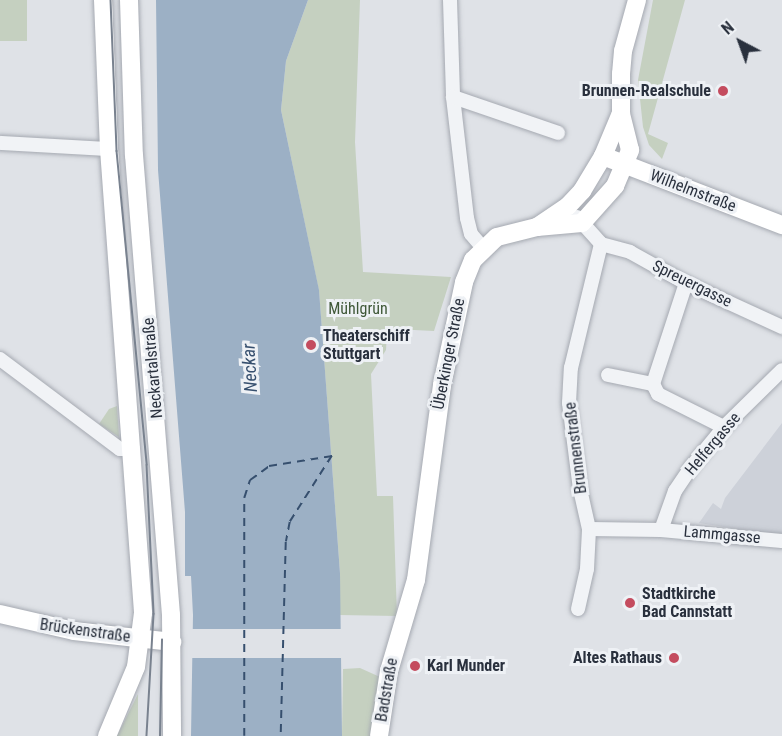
<!DOCTYPE html>
<html>
<head>
<meta charset="utf-8">
<style>
  body { margin:0 }
  #map { position:relative; width:782px; height:736px; overflow:hidden; background:#dfe2e7; font-family:"Roboto Condensed",sans-serif }
  div>[style] { position:absolute }
  .built>* { inset:0; background:#cdd1d9 }
  .green>* { inset:0; background:#c5d0c0; transform-origin:0 0 }
  .water>* { inset:0; background:#9cb0c5 }
  .pier>* { inset:0; background:#dfe2e7; transform-origin:0 0 }
  .ferry>* { height:1.5px; margin-top:-0.75px; transform-origin:0; background:repeating-linear-gradient(90deg,#364f6e 0 8px,transparent 0 14px) }
  .roads { filter:drop-shadow(0 0 2px #a5a9b1) drop-shadow(0 0 2px #a5a9b1) }
  .minor>* { height:14px; margin:-7px; padding:0 7px; transform-origin:7px; border-radius:7px; background:#f1f3f6 }
  .secondary>* { height:18px; margin:-9px; padding:0 9px; transform-origin:9px; border-radius:9px; background:#fff }
  .tram>* { height:1.5px; margin:-0.75px; padding:0 0.75px; transform-origin:0.75px; border-radius:0.75px; background:#79828f }
  .dots>* { width:16px; height:16px; translate:-50% -50%; box-sizing:border-box; border:3px solid #eef1f5; border-radius:50% }
  span { translate:-50% -50%; white-space:nowrap; text-align:center; line-height:1.15; -webkit-text-stroke:6px #eef1f5; paint-order:stroke }
  .poi-label { font-size:16px; color:#29303d; font-weight:700 }
  .right { translate:-100% -50%; text-align:right }
  .left { translate:0 -50%; text-align:left }
  .street-label { font-size:16px; color:#29303d }
  .park-label { font-size:16px; color:#3e5737 }
  .water-label { font-size:18px; color:#364f6e; font-style:italic }
  .north { position:absolute; left:710px; top:12px; width:60px; height:60px; -webkit-text-stroke:4px #eef1f5; paint-order:stroke; rotate:319deg; font-size:16px; font-weight:700; line-height:24px; text-align:center; color:#29303d }
  .north::after { content:''; display:block; margin:auto; width:21px; height:27px; background:#29303d; clip-path:polygon(50% 0,100% 100%,50% 72%,0 100%) }
</style>
</head>
<body>
<div id="map">
  <div class="built">
    <i style="clip-path:polygon(782px 423px,782px 536px,699px 523px,713px 503px,721px 509px,725px 498px)"></i>
  </div>
  <div class="green">
    <i style="left:0;top:0;width:27px;height:41px"></i>
    <i style="clip-path:polygon(308px 0,360px 0,355px 142px,363px 272px,451px 277px,434px 331px,394px 329px,387px 334px,386px 350px,371px 374px,377px 496px,393px 496px,397px 616px,339px 615px,340px 573px,319px 291px,281px 110px,286px 61px)"></i>
    <i style="clip-path:polygon(653px 0,685px 0,648px 134px,668px 143px,662px 159px,649px 145px,643px 127px,638px 80px)"></i>
    <i style="clip-path:polygon(117px 406px,119px 437px,99px 424px,109px 409px)"></i>
    <i style="clip-path:polygon(360px 668px,380px 677px,372px 736px,342px 736px,343px 669px)"></i>
    <i style="clip-path:polygon(138px 694px,138px 736px,117px 736px)"></i>
  </div>
  <div class="water">
    <i style="clip-path:polygon(156px 0,308px 0,286px 61px,281px 110px,319px 290px,340px 573px,342px 736px,191px 736px,193px 615px,191px 576px,185px 576px,185px 512px,158px 170px)"></i>
  </div>
  <div class="pier">
    <i style="left:190px;top:629px;width:153px;height:29px"></i>
  </div>
  <div class="ferry">
    <i style="left:244px;top:736px;width:238px;rotate:-90deg"></i>
    <i style="left:244px;top:498px;width:19px;rotate:-72deg"></i>
    <i style="left:250px;top:480px;width:24px;rotate:-36deg"></i>
    <i style="left:269px;top:466px;width:64px;rotate:-9deg"></i>
    <i style="left:332px;top:456px;width:78px;rotate:122.5deg"></i>
    <i style="left:290px;top:522px;width:20px;rotate:101deg"></i>
    <i style="left:286px;top:542px;width:194px;rotate:91.5deg"></i>
  </div>
  <div class="roads">
    <div class="minor">
      <i style="left:450px;top:0;width:97px;rotate:88.2deg"></i>
      <i style="left:453px;top:97px;width:122px;rotate:83.4deg"></i>
      <i style="left:467px;top:218px;width:16px;rotate:76deg"></i>
      <i style="left:471px;top:234px;width:18px;rotate:49deg"></i>
      <i style="left:453px;top:97px;width:111px;rotate:18.9deg"></i>
      <i style="left:0;top:143px;width:109px;rotate:3.2deg"></i>
      <i style="left:577px;top:217px;width:36px;rotate:48deg"></i>
      <i style="left:601px;top:244px;width:30px;rotate:15deg"></i>
      <i style="left:630px;top:252px;width:64px;rotate:29deg"></i>
      <i style="left:686px;top:283px;width:106px;rotate:24.6deg"></i>
      <i style="left:0;top:359px;width:150px;rotate:36.9deg"></i>
      <i style="left:120px;top:449px;width:13px"></i>
      <i style="left:608px;top:375px;width:46px;rotate:11.3deg"></i>
      <i style="left:653px;top:384px;width:11px;rotate:63deg"></i>
      <i style="left:658px;top:394px;width:74px;rotate:26.6deg"></i>
      <i style="left:653px;top:384px;width:106px;rotate:-71.9deg"></i>
      <i style="left:589px;top:529px;width:72px;rotate:0.8deg"></i>
      <i style="left:661px;top:530px;width:121px;rotate:5.2deg"></i>
      <i style="left:661px;top:530px;width:41px;rotate:-70.3deg"></i>
      <i style="left:675px;top:491px;width:30px;rotate:-56deg"></i>
      <i style="left:692px;top:466px;width:50px;rotate:-50.6deg"></i>
      <i style="left:724px;top:427px;width:81px;rotate:-44.5deg"></i>
      <i style="left:578px;top:609px;width:41px;rotate:-77.3deg"></i>
      <i style="left:587px;top:569px;width:40px;rotate:-87.1deg"></i>
      <i style="left:589px;top:529px;width:41px;rotate:-102.7deg"></i>
      <i style="left:580px;top:489px;width:87px;rotate:-97.3deg"></i>
      <i style="left:569px;top:403px;width:35px;rotate:-87deg"></i>
      <i style="left:571px;top:368px;width:128px;rotate:-76.4deg"></i>
    </div>
    <div class="secondary">
      <i style="left:103px;top:0;width:149px;rotate:87.7deg"></i>
      <i style="left:109px;top:149px;width:465px;rotate:85.8deg"></i>
      <i style="left:143px;top:613px;width:54px;rotate:97.4deg"></i>
      <i style="left:136px;top:667px;width:75px;rotate:112.8deg"></i>
      <i style="left:129px;top:0;width:155px;rotate:88.2deg"></i>
      <i style="left:134px;top:155px;width:461px;rotate:85.4deg"></i>
      <i style="left:171px;top:615px;width:121px;rotate:89.5deg"></i>
      <i style="left:603px;top:156px;width:192px;rotate:21.1deg"></i>
      <i style="left:537px;top:227px;width:37px;rotate:-34deg"></i>
      <i style="left:568px;top:206px;width:21px;rotate:-47deg"></i>
      <i style="left:582px;top:191px;width:41px;rotate:-59deg"></i>
      <i style="left:603px;top:156px;width:47px;rotate:-67.3deg"></i>
      <i style="left:0;top:614px;width:76px;rotate:12.9deg"></i>
      <i style="left:74px;top:631px;width:99px;rotate:6.4deg"></i>
      <i style="left:379px;top:736px;width:66px;rotate:-81.3deg"></i>
      <i style="left:389px;top:671px;width:95px;rotate:-73.5deg"></i>
      <i style="left:416px;top:580px;width:197px;rotate:-82.4deg"></i>
      <i style="left:442px;top:385px;width:105px;rotate:-77.9deg"></i>
      <i style="left:464px;top:282px;width:24px;rotate:-68deg"></i>
      <i style="left:473px;top:260px;width:33px;rotate:-44deg"></i>
      <i style="left:497px;top:237px;width:41px;rotate:-14deg"></i>
      <i style="left:537px;top:227px;width:45px;rotate:-5.1deg"></i>
      <i style="left:582px;top:223px;width:50px;rotate:-48.3deg"></i>
      <i style="left:615px;top:186px;width:39px;rotate:-67deg"></i>
      <i style="left:630px;top:150px;width:38px;rotate:-104deg"></i>
      <i style="left:621px;top:113px;width:39px;rotate:-90deg"></i>
      <i style="left:621px;top:74px;width:23px;rotate:-85deg"></i>
      <i style="left:623px;top:51px;width:53px;rotate:-74.6deg"></i>
    </div>
  </div>
  <div class="tram">
    <i style="left:111px;top:0;width:151px;rotate:87.7deg"></i>
    <i style="left:117px;top:151px;width:315px;rotate:84.5deg"></i>
    <i style="left:147px;top:465px;width:149px;rotate:87.3deg"></i>
    <i style="left:154px;top:614px;width:122px;rotate:93.3deg"></i>
    <i style="left:160px;top:736px;width:96px;rotate:-88.8deg"></i>
  </div>
  <div class="dots">
    <i style="left:723px;top:91px;background:#c44c5f"></i>
    <i style="left:311px;top:345px;background:#c44c5f"></i>
    <i style="left:630px;top:603px;background:#c44c5f"></i>
    <i style="left:674px;top:658px;background:#c44c5f"></i>
    <i style="left:415px;top:666px;background:#c44c5f"></i>
  </div>
  <div class="poi-label">
    <span class="right" style="left:711px;top:91px">Brunnen-Realschule</span>
    <span class="left" style="left:323px;top:345px">Theaterschiff<br>Stuttgart</span>
    <span class="left" style="left:642px;top:603px">Stadtkirche<br>Bad Cannstatt</span>
    <span class="right" style="left:662px;top:658px">Altes Rathaus</span>
    <span class="left" style="left:427px;top:666px">Karl Munder</span>
  </div>
  <div class="street-label">
    <span style="left:693px;top:191px;rotate:21deg">Wilhelmstraße</span>
    <span style="left:692px;top:284px;rotate:26deg">Spreuergasse</span>
    <span style="left:449px;top:354px;rotate:-79deg">Überkinger Straße</span>
    <span style="left:153px;top:368px;rotate:-95deg">Neckartalstraße</span>
    <span style="left:713px;top:444px;rotate:-50deg">Helfergasse</span>
    <span style="left:576px;top:448px;rotate:-97deg">Brunnenstraße</span>
    <span style="left:722px;top:535px;rotate:5deg">Lammgasse</span>
    <span style="left:85px;top:631px;rotate:8deg">Brückenstraße</span>
    <span style="left:387px;top:690px;rotate:-80deg">Badstraße</span>
  </div>
  <div class="park-label">
    <span style="left:358px;top:309px">Mühlgrün</span>
  </div>
  <div class="water-label">
    <span style="left:250px;top:368px;rotate:-93deg">Neckar</span>
  </div>
  <div class="north">N</div>
</div>
</body>
</html>
